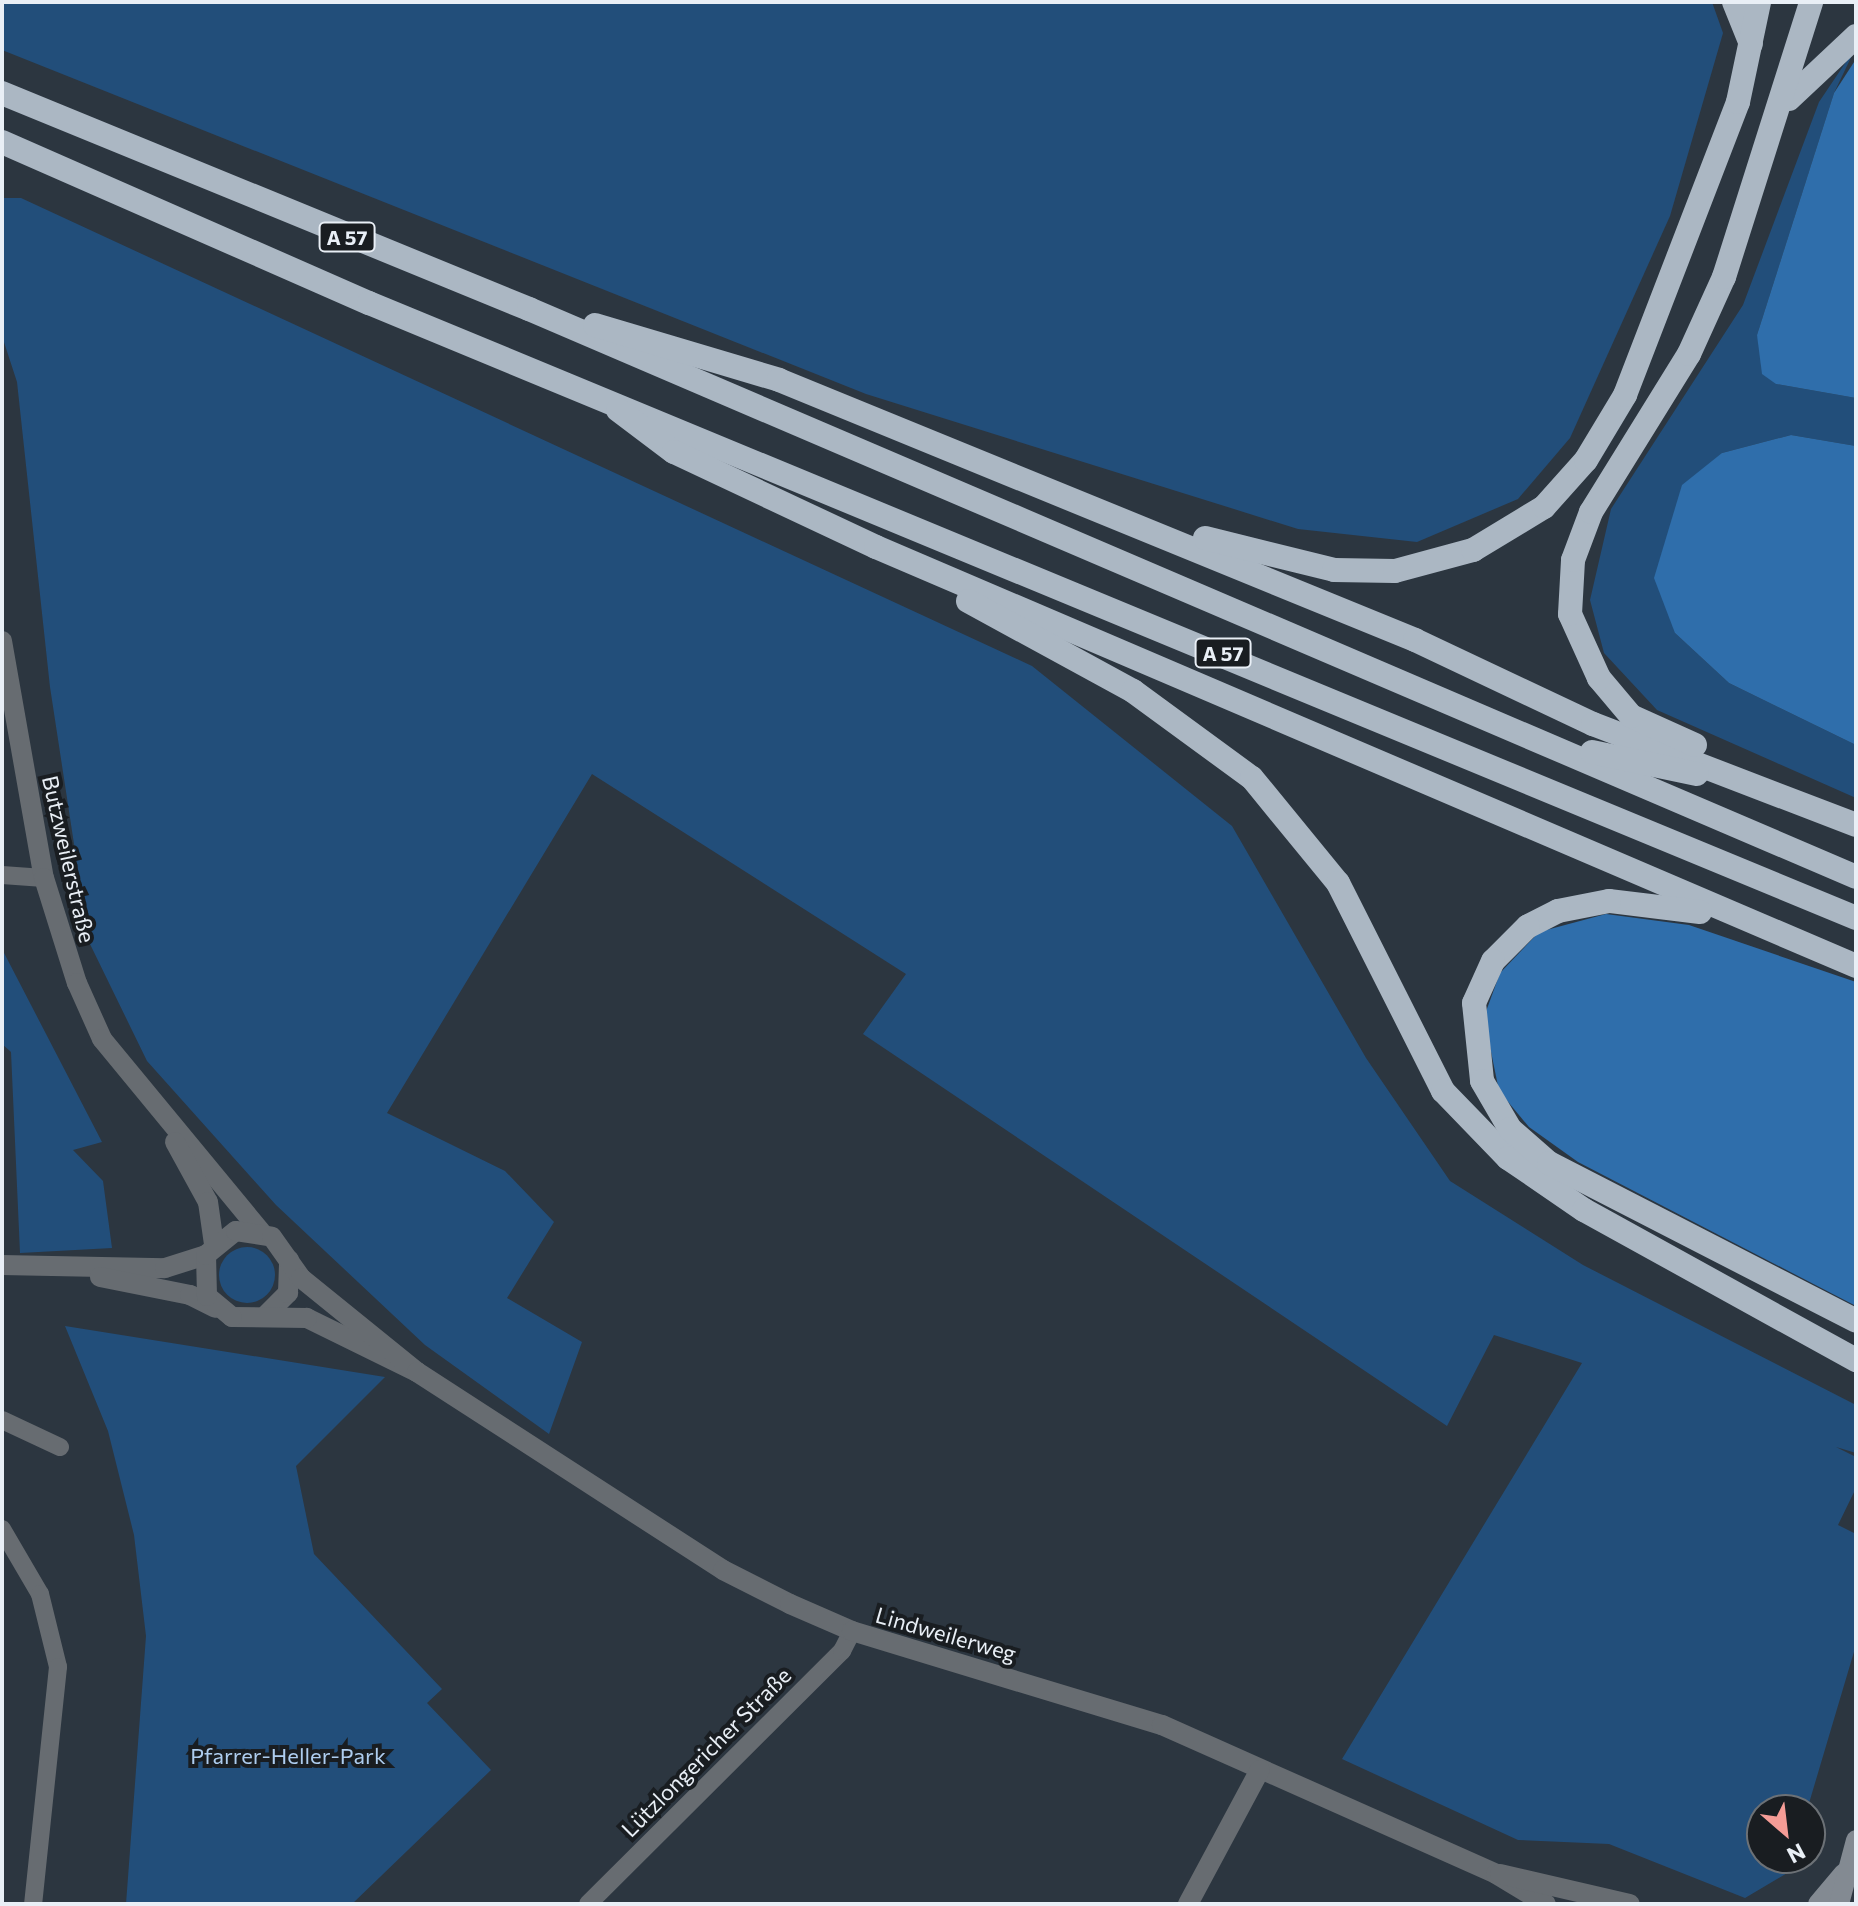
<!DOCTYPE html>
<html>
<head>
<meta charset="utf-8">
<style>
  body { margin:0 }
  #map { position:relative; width:1858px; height:1906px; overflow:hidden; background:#2c3640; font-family:Commissioner,sans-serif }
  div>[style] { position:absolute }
  .green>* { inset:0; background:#224e7a }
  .round { border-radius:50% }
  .forest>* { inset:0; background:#2f6eab }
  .minor>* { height:18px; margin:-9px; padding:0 9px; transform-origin:9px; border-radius:9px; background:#676c71 }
  .tertiary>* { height:20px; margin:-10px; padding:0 10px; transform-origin:10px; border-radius:10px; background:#676c71 }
  .secondary>* { height:20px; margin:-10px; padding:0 10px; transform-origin:10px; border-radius:10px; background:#838a92 }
  .motorway>* { height:24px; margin:-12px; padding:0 12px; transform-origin:12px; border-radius:12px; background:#abb7c3 }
  span { translate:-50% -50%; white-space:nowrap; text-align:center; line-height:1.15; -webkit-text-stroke:8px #191d21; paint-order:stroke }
  .shield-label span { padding:2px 6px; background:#191d21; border:2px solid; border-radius:6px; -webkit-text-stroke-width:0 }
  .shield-label { font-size:20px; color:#e9eff6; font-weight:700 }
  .street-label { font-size:22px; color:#e9eff6 }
  .park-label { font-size:22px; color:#aecdef }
  .frame { position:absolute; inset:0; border:4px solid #e9eff6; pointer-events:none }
  .north { position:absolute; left:1746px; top:1794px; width:80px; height:80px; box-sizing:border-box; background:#191d21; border:2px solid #6c7176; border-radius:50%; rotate:152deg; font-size:22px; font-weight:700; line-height:32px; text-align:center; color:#e9eff6 }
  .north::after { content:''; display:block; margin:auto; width:28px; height:36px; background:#f59c96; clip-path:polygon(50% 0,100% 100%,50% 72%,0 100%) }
</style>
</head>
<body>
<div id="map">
  <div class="green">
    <i style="clip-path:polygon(2px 2px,1712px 2px,1723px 33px,1670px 216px,1570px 438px,1518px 499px,1417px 542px,1298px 529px,866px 394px,2px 50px)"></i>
    <i style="clip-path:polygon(1856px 47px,1834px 93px,1757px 335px,1776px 384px,1856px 398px,1856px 446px,1791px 435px,1722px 453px,1675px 633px,1729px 683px,1856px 745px,1856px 798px,1657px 710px,1604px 653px,1590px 600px,1611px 509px,1743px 305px,1819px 102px)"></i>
    <i style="clip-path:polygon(2px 198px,21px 198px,1032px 666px,1232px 826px,1366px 1058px,1450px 1181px,1583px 1265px,1856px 1405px,1856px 1453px,1836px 1447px,1856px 1457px,1856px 1488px,1838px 1525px,1856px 1534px,1856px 1645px,1807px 1810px,1762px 1810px,1762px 1858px,1793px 1858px,1789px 1872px,1745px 1898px,1609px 1844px,1518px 1840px,1342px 1759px,1582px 1363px,1494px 1335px,1447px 1426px,863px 1034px,906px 974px,592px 774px,387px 1113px,505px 1171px,554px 1222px,507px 1298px,582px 1342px,549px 1434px,425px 1345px,276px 1205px,147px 1061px,89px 942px,50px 687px,17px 382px,2px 336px)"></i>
    <i style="clip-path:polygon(2px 949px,102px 1142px,73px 1150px,103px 1181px,112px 1248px,20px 1253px,11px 1052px,2px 1044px)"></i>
    <i class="round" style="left:219px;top:1247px;width:56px;height:56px"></i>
    <i style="clip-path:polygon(65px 1326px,385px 1377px,296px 1466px,314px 1554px,442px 1689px,427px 1703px,491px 1770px,352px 1904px,126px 1904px,146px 1636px,134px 1535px,108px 1431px)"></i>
  </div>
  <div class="forest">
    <i style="clip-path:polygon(1856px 59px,1856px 398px,1776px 384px,1762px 374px,1757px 335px,1834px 93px)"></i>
    <i style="clip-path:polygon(1791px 435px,1856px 446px,1856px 745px,1729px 683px,1675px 633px,1654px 578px,1682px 485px,1722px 453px)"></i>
    <i style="clip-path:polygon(1606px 914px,1689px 925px,1856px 982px,1856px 1306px,1578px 1162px,1529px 1127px,1499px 1091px,1484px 1017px,1500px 973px,1539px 932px)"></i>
  </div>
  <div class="minor">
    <i style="left:2px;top:875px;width:42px;rotate:4.1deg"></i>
    <i style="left:2px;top:1420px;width:64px;rotate:25deg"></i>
    <i style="left:2px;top:1529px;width:75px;rotate:59.7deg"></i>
    <i style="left:40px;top:1594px;width:75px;rotate:76.1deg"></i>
    <i style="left:58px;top:1667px;width:238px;rotate:96deg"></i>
    <i style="left:588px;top:1904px;width:359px;rotate:-44.9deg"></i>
    <i style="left:842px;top:1651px;width:22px;rotate:-63deg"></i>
  </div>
  <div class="tertiary">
    <i style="left:2px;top:641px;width:241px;rotate:80deg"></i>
    <i style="left:44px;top:878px;width:110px;rotate:72.6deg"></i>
    <i style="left:77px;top:983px;width:61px;rotate:65.9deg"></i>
    <i style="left:102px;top:1039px;width:250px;rotate:50.5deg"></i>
    <i style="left:175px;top:1142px;width:68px;rotate:61.2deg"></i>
    <i style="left:208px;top:1202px;width:42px;rotate:81.9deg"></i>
    <i style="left:2px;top:1265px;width:163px;rotate:1.1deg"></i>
    <i style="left:165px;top:1268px;width:43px;rotate:-17.6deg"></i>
    <i style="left:100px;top:1277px;width:92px;rotate:11.3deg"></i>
    <i style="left:190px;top:1295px;width:28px;rotate:27deg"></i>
    <i style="left:267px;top:1314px;width:30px;rotate:-45deg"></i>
    <i style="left:288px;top:1293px;width:33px;rotate:-88deg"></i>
    <i style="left:417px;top:1372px;width:123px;rotate:-153.9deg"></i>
    <i style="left:307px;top:1318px;width:75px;rotate:-179.2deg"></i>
    <i style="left:232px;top:1317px;width:33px;rotate:-140deg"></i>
    <i style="left:207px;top:1296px;width:41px;rotate:-91.4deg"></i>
    <i style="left:206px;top:1255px;width:38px;rotate:-39deg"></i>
    <i style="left:236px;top:1231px;width:36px;rotate:9deg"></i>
    <i style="left:272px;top:1237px;width:50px;rotate:54.7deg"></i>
    <i style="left:301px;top:1278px;width:149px;rotate:39deg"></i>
    <i style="left:417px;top:1372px;width:364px;rotate:32.9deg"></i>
    <i style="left:723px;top:1570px;width:75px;rotate:26.9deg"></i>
    <i style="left:790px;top:1604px;width:68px;rotate:23.5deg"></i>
    <i style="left:852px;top:1631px;width:324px;rotate:16.9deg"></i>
    <i style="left:1162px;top:1725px;width:366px;rotate:24deg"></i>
    <i style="left:1496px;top:1874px;width:58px;rotate:31deg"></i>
    <i style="left:1500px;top:1874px;width:133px;rotate:13deg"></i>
    <i style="left:1188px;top:1904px;width:152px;rotate:-61.8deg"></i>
  </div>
  <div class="secondary">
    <i style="left:1818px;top:1904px;width:40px;rotate:-50deg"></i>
    <i style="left:1839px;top:1904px;width:66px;rotate:-75.1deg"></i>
  </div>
  <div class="motorway">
    <i style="left:1734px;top:2px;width:45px;rotate:68deg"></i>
    <i style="left:2px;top:93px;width:570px;rotate:22.29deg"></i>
    <i style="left:529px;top:309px;width:1443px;rotate:23.17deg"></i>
    <i style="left:1789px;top:99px;width:92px;rotate:-43.2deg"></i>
    <i style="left:2px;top:142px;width:401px;rotate:23.7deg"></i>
    <i style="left:369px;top:303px;width:1609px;rotate:22.47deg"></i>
    <i style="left:595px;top:325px;width:192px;rotate:16.6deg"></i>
    <i style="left:779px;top:380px;width:687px;rotate:22.23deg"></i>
    <i style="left:1415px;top:640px;width:197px;rotate:25.3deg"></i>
    <i style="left:1593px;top:724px;width:282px;rotate:21deg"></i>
    <i style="left:618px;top:410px;width:70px;rotate:36.9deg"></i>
    <i style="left:674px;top:452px;width:223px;rotate:25.2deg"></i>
    <i style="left:876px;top:547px;width:1066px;rotate:23.15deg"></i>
    <i style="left:1205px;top:538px;width:133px;rotate:13.9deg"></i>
    <i style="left:1334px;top:570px;width:61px;rotate:0.9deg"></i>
    <i style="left:1395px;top:571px;width:81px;rotate:-15.1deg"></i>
    <i style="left:1473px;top:550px;width:83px;rotate:-31.2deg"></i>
    <i style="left:1544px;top:507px;width:63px;rotate:-48.2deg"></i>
    <i style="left:1586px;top:460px;width:76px;rotate:-59deg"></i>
    <i style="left:1625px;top:395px;width:314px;rotate:-68.9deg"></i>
    <i style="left:1738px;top:102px;width:102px;rotate:-78.1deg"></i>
    <i style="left:968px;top:601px;width:188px;rotate:28.6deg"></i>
    <i style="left:1133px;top:691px;width:147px;rotate:36.2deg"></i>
    <i style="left:1252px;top:778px;width:136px;rotate:50.7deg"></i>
    <i style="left:1338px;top:883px;width:233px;rotate:63.2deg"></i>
    <i style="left:1443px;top:1091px;width:93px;rotate:45.9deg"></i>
    <i style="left:1508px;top:1158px;width:92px;rotate:34.4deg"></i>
    <i style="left:1584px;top:1210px;width:311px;rotate:28.9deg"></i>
    <i style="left:1695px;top:745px;width:70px;rotate:-155.6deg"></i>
    <i style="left:1631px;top:716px;width:50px;rotate:-130.1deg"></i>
    <i style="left:1599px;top:678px;width:70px;rotate:-114.4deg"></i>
    <i style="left:1570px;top:614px;width:54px;rotate:-86.8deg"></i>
    <i style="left:1573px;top:560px;width:51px;rotate:-69.4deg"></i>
    <i style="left:1591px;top:512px;width:186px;rotate:-58.2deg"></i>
    <i style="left:1689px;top:354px;width:85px;rotate:-65.6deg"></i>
    <i style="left:1724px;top:277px;width:288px;rotate:-72.4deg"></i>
    <i style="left:1592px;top:752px;width:107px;rotate:11.8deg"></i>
    <i style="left:1700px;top:912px;width:92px;rotate:-173.1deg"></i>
    <i style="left:1609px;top:901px;width:52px;rotate:168.9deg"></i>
    <i style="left:1558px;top:911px;width:34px;rotate:153deg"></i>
    <i style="left:1528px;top:926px;width:49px;rotate:135deg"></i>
    <i style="left:1493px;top:961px;width:46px;rotate:114.3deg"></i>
    <i style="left:1474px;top:1003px;width:78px;rotate:84.1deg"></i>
    <i style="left:1482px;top:1081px;width:56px;rotate:59.7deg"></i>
    <i style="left:1510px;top:1129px;width:52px;rotate:41.1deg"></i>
    <i style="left:1549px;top:1163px;width:345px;rotate:27.2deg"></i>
  </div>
  <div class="shield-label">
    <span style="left:347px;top:237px">A 57</span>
    <span style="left:1223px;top:653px">A 57</span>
  </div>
  <div class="street-label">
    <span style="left:69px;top:859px;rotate:77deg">Butzweilerstraße</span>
    <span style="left:946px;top:1634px;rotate:16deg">Lindweilerweg</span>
    <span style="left:706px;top:1752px;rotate:-45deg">Lützlongericher Straße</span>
  </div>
  <div class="park-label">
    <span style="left:288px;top:1756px">Pfarrer-Heller-Park</span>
  </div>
  <div class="frame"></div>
  <div class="north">N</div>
</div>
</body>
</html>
